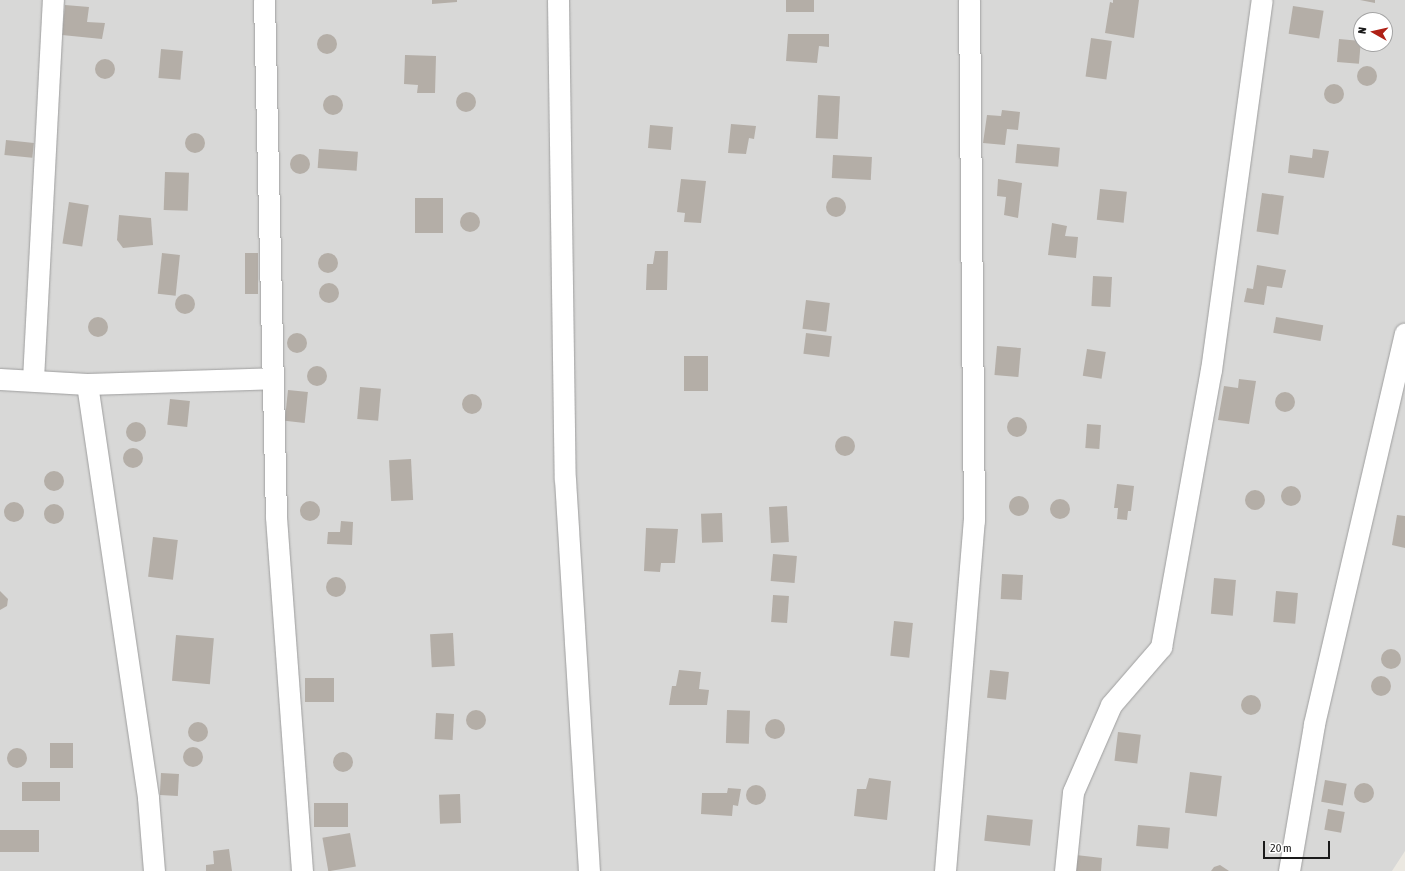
<!DOCTYPE html>
<html>
<head>
<meta charset="utf-8">
<style>
  body { margin:0 }
  #map { position:relative; width:1405px; height:871px; overflow:hidden; background:#ebe8e1; font-family:"Asap Condensed",sans-serif }
  div>[style] { position:absolute }
  .residential>* { inset:0; background:#d8d8d7 }
  .building>* { inset:0; background:#b4aea7; transform-origin:0 0 }
  .round { border-radius:50% }
  .roads { filter:drop-shadow(0 0 1px #9e9e9e) drop-shadow(0 0 1px #9e9e9e) }
  .minor>* { height:21px; margin:-10.5px; padding:0 10.5px; transform-origin:10.5px; border-radius:10.5px; background:#fff }
  span { translate:-50% -50%; white-space:nowrap; text-align:center; line-height:1.15; -webkit-text-stroke:3px #fff; paint-order:stroke }
  .north { position:absolute; left:1353px; top:12px; width:40px; height:40px; box-sizing:border-box; background:#fff; border:1px solid #a3a3a3; border-radius:50%; rotate:278deg; font-size:11px; font-weight:700; line-height:16px; text-align:center; color:#1a1a1a }
  .north::after { content:''; display:block; margin:auto; width:14px; height:18px; background:#af2116; clip-path:polygon(50% 0,100% 100%,50% 72%,0 100%) }
  .scale { position:absolute; left:1263px; top:841px; width:67px; height:18px; box-sizing:border-box; border:2px solid #1a1a1a; border-top:0; padding-left:5px; font-size:12px; line-height:14px; white-space:nowrap; color:#1a1a1a; -webkit-text-stroke:3px #fff; paint-order:stroke }
</style>
</head>
<body>
<div id="map">
  <div class="residential">
    <i style="clip-path:polygon(evenodd,0 0,1405px 0,1405px 851px,1392px 871px,0 871px,0 0,1361px 20px,1385px 20px,1385px 44px,1361px 44px,1361px 20px)"></i>
  </div>
  <div class="building">
    <i style="clip-path:polygon(432px 0,457px 0,457px 2px,432px 4px)"></i>
    <i style="left:786px;top:0;width:28px;height:12px"></i>
    <i style="clip-path:polygon(1113px 0,1139px 0,1134px 38px,1105px 33px,1110px 2px,1113px 3px)"></i>
    <i style="clip-path:polygon(1360px 0,1375px 0,1375px 3px)"></i>
    <i style="clip-path:polygon(65px 5px,89px 7px,87px 22px,105px 23px,102px 39px,62px 35px)"></i>
    <i style="left:1293px;top:6px;width:31px;height:28px;rotate:9deg"></i>
    <i style="clip-path:polygon(788px 34px,829px 34px,829px 47px,819px 46px,817px 63px,786px 61px)"></i>
    <i class="round" style="left:317px;top:34px;width:20px;height:20px"></i>
    <i style="left:1091px;top:38px;width:21px;height:39px;rotate:8deg"></i>
    <i style="left:1339px;top:39px;width:22px;height:23px;rotate:5deg"></i>
    <i style="left:161px;top:49px;width:22px;height:29px;rotate:5deg"></i>
    <i style="clip-path:polygon(405px 55px,436px 56px,435px 93px,417px 93px,418px 85px,404px 84px)"></i>
    <i class="round" style="left:95px;top:59px;width:20px;height:20px"></i>
    <i class="round" style="left:1357px;top:66px;width:20px;height:20px"></i>
    <i class="round" style="left:1324px;top:84px;width:20px;height:20px"></i>
    <i class="round" style="left:456px;top:92px;width:20px;height:20px"></i>
    <i style="left:818px;top:95px;width:22px;height:43px;rotate:3deg"></i>
    <i class="round" style="left:323px;top:95px;width:20px;height:20px"></i>
    <i style="clip-path:polygon(1002px 110px,1020px 112px,1018px 130px,1007px 129px,1005px 145px,983px 143px,987px 115px,1001px 116px)"></i>
    <i style="clip-path:polygon(731px 124px,756px 126px,754px 139px,749px 138px,746px 154px,728px 153px)"></i>
    <i style="left:650px;top:125px;width:23px;height:23px;rotate:5deg"></i>
    <i class="round" style="left:185px;top:133px;width:20px;height:20px"></i>
    <i style="left:6px;top:140px;width:28px;height:15px;rotate:6deg"></i>
    <i style="left:1017px;top:144px;width:43px;height:19px;rotate:5deg"></i>
    <i style="left:319px;top:149px;width:39px;height:19px;rotate:4deg"></i>
    <i style="clip-path:polygon(1313px 149px,1329px 151px,1324px 178px,1288px 173px,1290px 155px,1312px 158px)"></i>
    <i class="round" style="left:290px;top:154px;width:20px;height:20px"></i>
    <i style="left:833px;top:155px;width:39px;height:23px;rotate:3deg"></i>
    <i style="left:165px;top:172px;width:24px;height:38px;rotate:2deg"></i>
    <i style="clip-path:polygon(681px 179px,706px 181px,701px 223px,684px 222px,685px 213px,677px 212px)"></i>
    <i style="clip-path:polygon(998px 179px,1022px 183px,1018px 218px,1004px 215px,1006px 197px,997px 196px)"></i>
    <i style="left:1100px;top:189px;width:27px;height:31px;rotate:6deg"></i>
    <i style="left:1262px;top:193px;width:22px;height:39px;rotate:8deg"></i>
    <i class="round" style="left:826px;top:197px;width:20px;height:20px"></i>
    <i style="left:415px;top:198px;width:28px;height:35px"></i>
    <i style="left:69px;top:202px;width:20px;height:42px;rotate:9deg"></i>
    <i class="round" style="left:460px;top:212px;width:20px;height:20px"></i>
    <i style="clip-path:polygon(119px 215px,151px 218px,153px 245px,123px 248px,117px 240px)"></i>
    <i style="clip-path:polygon(1052px 223px,1067px 226px,1065px 236px,1078px 237px,1076px 258px,1048px 255px)"></i>
    <i style="clip-path:polygon(655px 251px,668px 251px,667px 290px,646px 290px,647px 264px,653px 264px)"></i>
    <i style="left:162px;top:253px;width:18px;height:41px;rotate:6deg"></i>
    <i style="left:245px;top:253px;width:13px;height:41px"></i>
    <i class="round" style="left:318px;top:253px;width:20px;height:20px"></i>
    <i style="clip-path:polygon(1257px 265px,1286px 270px,1282px 288px,1267px 286px,1264px 305px,1244px 302px,1247px 288px,1253px 289px)"></i>
    <i style="left:1093px;top:276px;width:19px;height:30px;rotate:3deg"></i>
    <i class="round" style="left:319px;top:283px;width:20px;height:20px"></i>
    <i class="round" style="left:175px;top:294px;width:20px;height:20px"></i>
    <i style="left:806px;top:300px;width:24px;height:29px;rotate:7deg"></i>
    <i style="left:1276px;top:317px;width:48px;height:16px;rotate:10deg"></i>
    <i class="round" style="left:88px;top:317px;width:20px;height:20px"></i>
    <i style="left:806px;top:333px;width:26px;height:21px;rotate:7deg"></i>
    <i class="round" style="left:287px;top:333px;width:20px;height:20px"></i>
    <i style="left:997px;top:346px;width:24px;height:29px;rotate:5deg"></i>
    <i style="left:1087px;top:349px;width:19px;height:27px;rotate:9deg"></i>
    <i style="left:684px;top:356px;width:24px;height:35px"></i>
    <i class="round" style="left:307px;top:366px;width:20px;height:20px"></i>
    <i style="clip-path:polygon(1239px 379px,1256px 381px,1249px 424px,1218px 420px,1224px 386px,1238px 388px)"></i>
    <i style="left:360px;top:387px;width:21px;height:32px;rotate:5deg"></i>
    <i style="left:288px;top:390px;width:20px;height:31px;rotate:6deg"></i>
    <i class="round" style="left:1275px;top:392px;width:20px;height:20px"></i>
    <i class="round" style="left:462px;top:394px;width:20px;height:20px"></i>
    <i style="left:170px;top:399px;width:20px;height:26px;rotate:6deg"></i>
    <i class="round" style="left:1007px;top:417px;width:20px;height:20px"></i>
    <i class="round" style="left:126px;top:422px;width:20px;height:20px"></i>
    <i style="left:1087px;top:424px;width:14px;height:24px;rotate:4deg"></i>
    <i class="round" style="left:835px;top:436px;width:20px;height:20px"></i>
    <i class="round" style="left:123px;top:448px;width:20px;height:20px"></i>
    <i style="left:411px;top:459px;width:41px;height:22px;rotate:87deg"></i>
    <i class="round" style="left:44px;top:471px;width:20px;height:20px"></i>
    <i style="clip-path:polygon(1117px 484px,1134px 486px,1131px 511px,1128px 511px,1127px 520px,1117px 519px,1118px 508px,1114px 508px)"></i>
    <i class="round" style="left:1281px;top:486px;width:20px;height:20px"></i>
    <i class="round" style="left:1245px;top:490px;width:20px;height:20px"></i>
    <i class="round" style="left:1009px;top:496px;width:20px;height:20px"></i>
    <i class="round" style="left:1050px;top:499px;width:20px;height:20px"></i>
    <i class="round" style="left:300px;top:501px;width:20px;height:20px"></i>
    <i class="round" style="left:4px;top:502px;width:20px;height:20px"></i>
    <i class="round" style="left:44px;top:504px;width:20px;height:20px"></i>
    <i style="left:787px;top:506px;width:36px;height:18px;rotate:87deg"></i>
    <i style="left:722px;top:513px;width:29px;height:21px;rotate:88deg"></i>
    <i style="clip-path:polygon(1397px 515px,1405px 516px,1405px 548px,1392px 545px)"></i>
    <i style="clip-path:polygon(341px 521px,353px 522px,352px 545px,327px 544px,328px 532px,340px 532px)"></i>
    <i style="clip-path:polygon(646px 528px,678px 529px,675px 563px,661px 563px,660px 572px,644px 571px)"></i>
    <i style="left:153px;top:537px;width:25px;height:40px;rotate:7deg"></i>
    <i style="left:773px;top:554px;width:24px;height:27px;rotate:5deg"></i>
    <i style="left:1002px;top:574px;width:21px;height:25px;rotate:3deg"></i>
    <i class="round" style="left:326px;top:577px;width:20px;height:20px"></i>
    <i style="left:1214px;top:578px;width:22px;height:36px;rotate:5deg"></i>
    <i style="clip-path:polygon(0 591px,8px 599px,7px 606px,0 610px)"></i>
    <i style="left:1276px;top:591px;width:22px;height:31px;rotate:5deg"></i>
    <i style="left:773px;top:595px;width:16px;height:27px;rotate:4deg"></i>
    <i style="left:894px;top:621px;width:19px;height:35px;rotate:6deg"></i>
    <i style="left:453px;top:633px;width:33px;height:23px;rotate:87deg"></i>
    <i style="left:176px;top:635px;width:38px;height:46px;rotate:5deg"></i>
    <i class="round" style="left:1381px;top:649px;width:20px;height:20px"></i>
    <i style="clip-path:polygon(679px 670px,701px 672px,699px 689px,709px 690px,707px 705px,669px 705px,672px 686px,676px 686px)"></i>
    <i style="left:990px;top:670px;width:19px;height:28px;rotate:6deg"></i>
    <i class="round" style="left:1371px;top:676px;width:20px;height:20px"></i>
    <i style="left:305px;top:678px;width:29px;height:24px"></i>
    <i class="round" style="left:1241px;top:695px;width:20px;height:20px"></i>
    <i style="left:727px;top:710px;width:23px;height:33px;rotate:2deg"></i>
    <i class="round" style="left:466px;top:710px;width:20px;height:20px"></i>
    <i style="left:436px;top:713px;width:18px;height:26px;rotate:3deg"></i>
    <i class="round" style="left:765px;top:719px;width:20px;height:20px"></i>
    <i class="round" style="left:188px;top:722px;width:20px;height:20px"></i>
    <i style="left:1118px;top:732px;width:23px;height:29px;rotate:7deg"></i>
    <i style="left:73px;top:743px;width:25px;height:23px;rotate:90deg"></i>
    <i class="round" style="left:183px;top:747px;width:20px;height:20px"></i>
    <i class="round" style="left:7px;top:748px;width:20px;height:20px"></i>
    <i class="round" style="left:333px;top:752px;width:20px;height:20px"></i>
    <i style="left:1190px;top:772px;width:32px;height:41px;rotate:7deg"></i>
    <i style="left:161px;top:773px;width:18px;height:22px;rotate:3deg"></i>
    <i style="clip-path:polygon(869px 778px,891px 781px,887px 820px,854px 816px,857px 789px,866px 789px)"></i>
    <i style="left:1325px;top:780px;width:22px;height:22px;rotate:10deg"></i>
    <i style="left:22px;top:782px;width:38px;height:19px"></i>
    <i class="round" style="left:1354px;top:783px;width:20px;height:20px"></i>
    <i class="round" style="left:746px;top:785px;width:20px;height:20px"></i>
    <i style="clip-path:polygon(728px 788px,741px 789px,738px 806px,733px 805px,732px 816px,701px 814px,702px 793px,727px 793px)"></i>
    <i style="left:460px;top:794px;width:29px;height:21px;rotate:88deg"></i>
    <i style="left:314px;top:803px;width:34px;height:24px"></i>
    <i style="left:1328px;top:809px;width:17px;height:21px;rotate:10deg"></i>
    <i style="left:987px;top:815px;width:46px;height:26px;rotate:6deg"></i>
    <i style="left:1138px;top:825px;width:32px;height:21px;rotate:5deg"></i>
    <i style="left:39px;top:830px;width:22px;height:39px;rotate:90deg"></i>
    <i style="left:350px;top:833px;width:34px;height:28px;rotate:80deg"></i>
    <i style="clip-path:polygon(229px 849px,232px 871px,206px 871px,206px 865px,214px 864px,213px 851px)"></i>
    <i style="clip-path:polygon(1076px 855px,1102px 858px,1101px 871px,1075px 871px)"></i>
    <i style="clip-path:polygon(1220px 865px,1229px 871px,1211px 871px,1214px 867px)"></i>
  </div>
  <div class="roads">
    <div class="minor">
      <i style="left:264px;top:0;width:517px;rotate:88.67deg"></i>
      <i style="left:276px;top:517px;width:355px;rotate:85.8deg"></i>
      <i style="left:558px;top:0;width:479px;rotate:89.2deg"></i>
      <i style="left:565px;top:479px;width:393px;rotate:86.5deg"></i>
      <i style="left:0;top:379px;width:87px;rotate:3.3deg"></i>
      <i style="left:87px;top:384px;width:186px;rotate:-1.8deg"></i>
      <i style="left:33px;top:379px;width:380px;rotate:-87deg"></i>
      <i style="left:87px;top:384px;width:418px;rotate:81.6deg"></i>
      <i style="left:148px;top:798px;width:73px;rotate:85.3deg"></i>
      <i style="left:945px;top:871px;width:351px;rotate:-85.3deg"></i>
      <i style="left:974px;top:521px;width:521px;rotate:-90.55deg"></i>
      <i style="left:1065px;top:871px;width:79px;rotate:-84.2deg"></i>
      <i style="left:1073px;top:792px;width:95px;rotate:-66.4deg"></i>
      <i style="left:1111px;top:705px;width:77px;rotate:-49.2deg"></i>
      <i style="left:1161px;top:647px;width:281px;rotate:-79.8deg"></i>
      <i style="left:1211px;top:370px;width:373px;rotate:-82.2deg"></i>
      <i style="left:1289px;top:871px;width:149px;rotate:-80.3deg"></i>
      <i style="left:1314px;top:724px;width:401px;rotate:-76.9deg"></i>
    </div>
  </div>
  <div class="north">N</div>
  <div class="scale">20 m</div>
</div>
</body>
</html>
